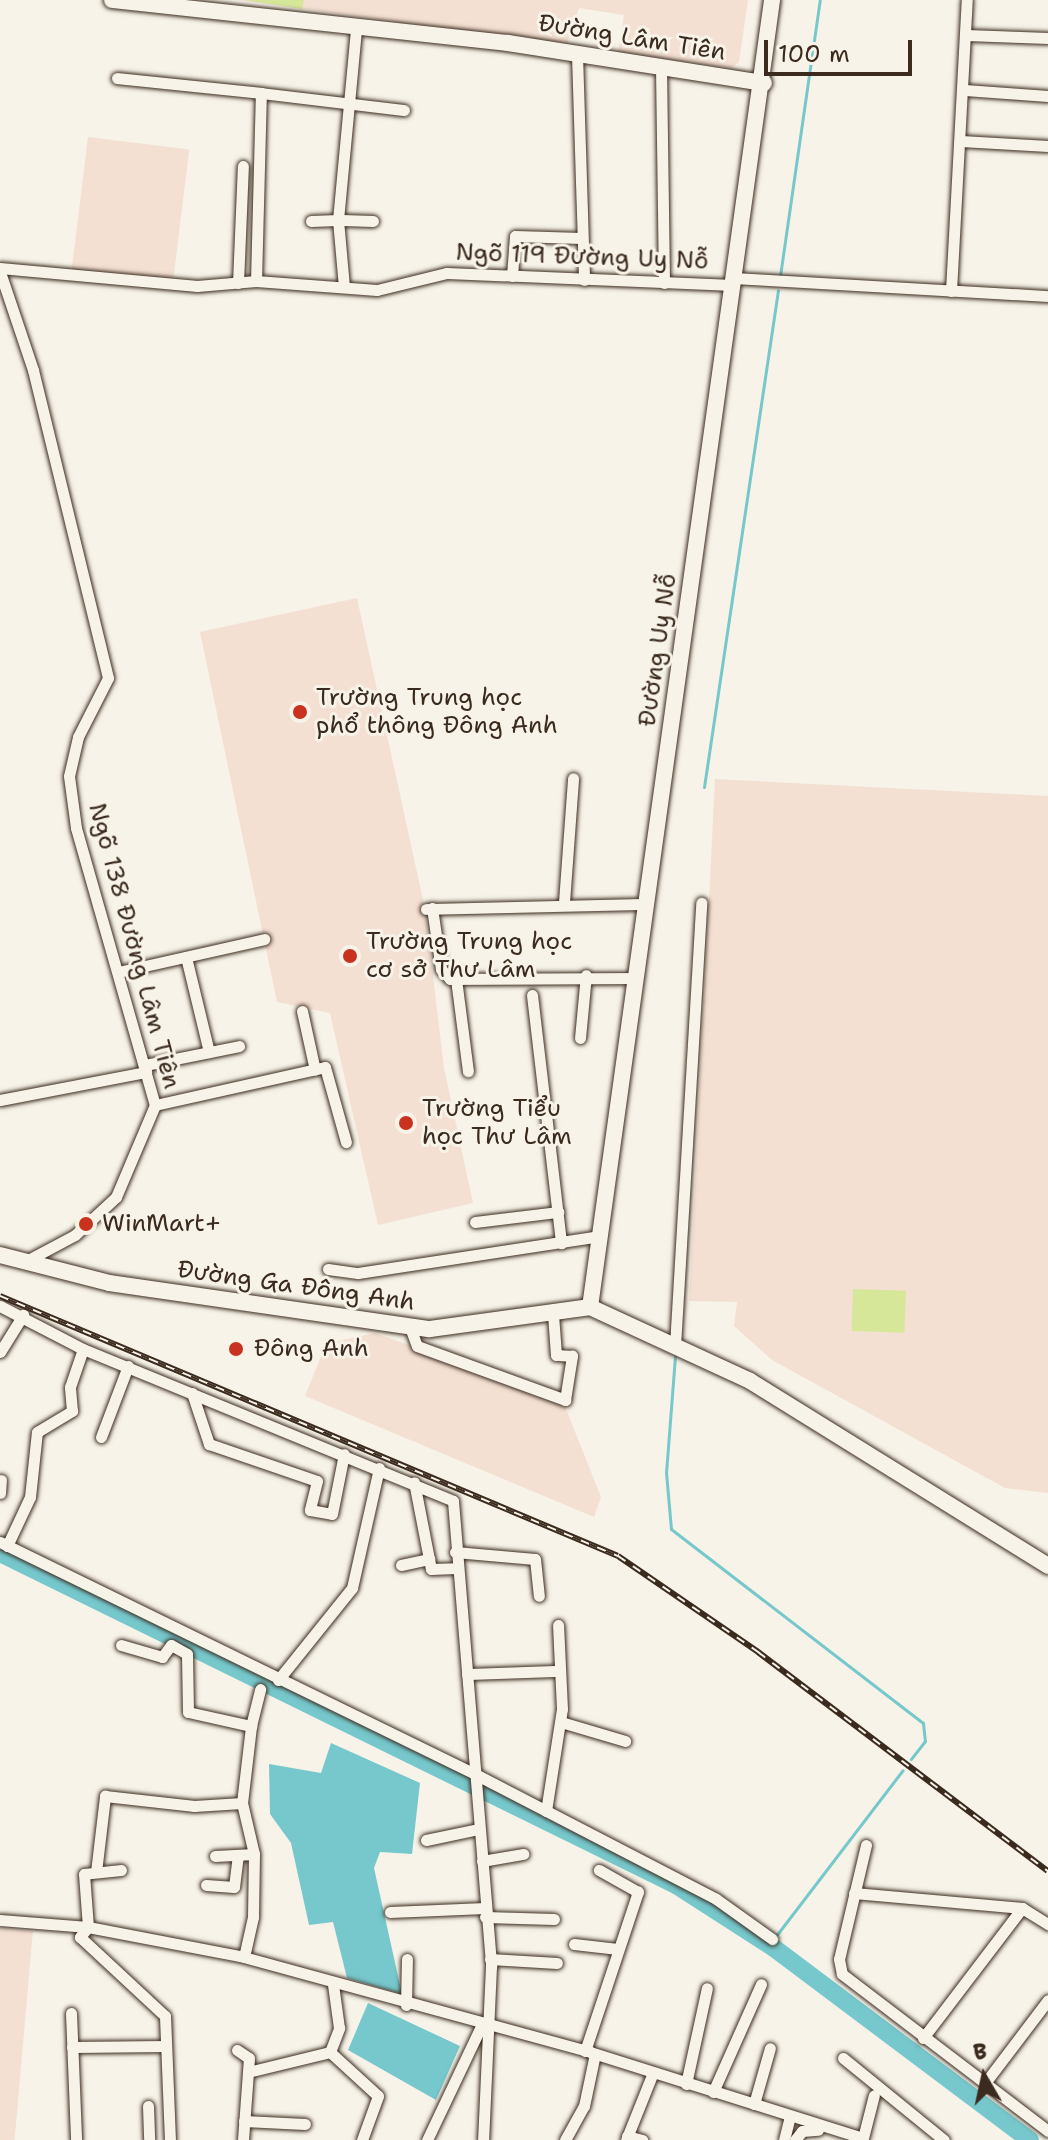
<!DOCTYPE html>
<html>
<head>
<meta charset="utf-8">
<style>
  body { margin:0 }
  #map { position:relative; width:1048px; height:2140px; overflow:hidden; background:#f7f3e8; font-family:"Shantell Sans",sans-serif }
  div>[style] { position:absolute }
  .built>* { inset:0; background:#f3e0d2; transform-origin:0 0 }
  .green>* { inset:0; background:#d6e79a; transform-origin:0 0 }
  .water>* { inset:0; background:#76c8cc }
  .stream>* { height:3px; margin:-1.5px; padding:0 1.5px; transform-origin:1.5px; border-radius:1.5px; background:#76c8cc }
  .river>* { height:18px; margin:-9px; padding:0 9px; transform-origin:9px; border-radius:9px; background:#76c8cc }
  .roads { filter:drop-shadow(0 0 2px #3b2a1e) drop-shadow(0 0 2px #3b2a1e) }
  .street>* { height:11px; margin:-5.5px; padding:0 5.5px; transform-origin:5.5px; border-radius:5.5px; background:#f7f3e8 }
  .secondary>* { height:16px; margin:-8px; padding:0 8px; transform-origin:8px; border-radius:8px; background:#f7f3e8 }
  .rail>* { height:6px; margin-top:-3px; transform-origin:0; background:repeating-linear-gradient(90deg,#f7f3e8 0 9px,#3b2a1e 0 18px); box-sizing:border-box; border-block:2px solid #3b2a1e }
  .dots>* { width:22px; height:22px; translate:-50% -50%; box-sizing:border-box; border:4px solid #f7f3e8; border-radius:50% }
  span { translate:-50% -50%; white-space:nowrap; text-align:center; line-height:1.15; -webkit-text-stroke:6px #f7f3e8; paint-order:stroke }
  .street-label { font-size:24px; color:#3b2a1e }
  .poi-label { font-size:24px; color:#3b2a1e }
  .left { translate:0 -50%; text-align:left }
  .north { position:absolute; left:944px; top:2036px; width:80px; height:80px; -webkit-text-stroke:6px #f7f3e8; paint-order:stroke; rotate:351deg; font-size:22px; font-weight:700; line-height:32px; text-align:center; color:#3b2a1e }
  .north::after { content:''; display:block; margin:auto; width:28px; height:36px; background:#3b2a1e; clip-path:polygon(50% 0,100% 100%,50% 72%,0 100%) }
  .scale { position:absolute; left:764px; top:40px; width:148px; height:36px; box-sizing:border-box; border:4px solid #3b2a1e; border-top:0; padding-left:10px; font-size:24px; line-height:28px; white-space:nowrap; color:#3b2a1e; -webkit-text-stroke:6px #f7f3e8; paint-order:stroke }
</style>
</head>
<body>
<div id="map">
  <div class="built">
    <i style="clip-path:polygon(238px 0,748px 0,739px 62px,731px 68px,618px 52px,624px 15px,579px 8px,567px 45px)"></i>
    <i style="left:88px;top:137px;width:102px;height:133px;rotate:7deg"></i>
    <i style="clip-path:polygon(357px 598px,425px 909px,444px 1068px,473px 1203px,378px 1225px,330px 1013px,277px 1002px,200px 632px)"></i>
    <i style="clip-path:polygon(715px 779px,1048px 796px,1048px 1493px,1005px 1488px,772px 1360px,734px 1326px,737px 1302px,689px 1301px)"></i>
    <i style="clip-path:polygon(375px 1333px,562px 1399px,601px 1497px,594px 1517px,305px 1396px,326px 1344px)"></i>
    <i style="left:0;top:1928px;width:33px;height:212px;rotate:5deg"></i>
  </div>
  <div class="green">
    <i style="clip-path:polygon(245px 0,304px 0,302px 9px)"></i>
    <i style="left:853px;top:1289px;width:53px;height:42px;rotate:2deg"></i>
  </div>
  <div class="water">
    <i style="clip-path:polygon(331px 1743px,420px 1783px,412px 1854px,380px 1852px,374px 1868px,402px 1994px,347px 1978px,333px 1922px,309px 1925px,291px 1843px,270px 1814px,269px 1764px,321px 1773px)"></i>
    <i style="clip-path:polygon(368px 2003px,460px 2046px,436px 2100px,348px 2050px)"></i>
  </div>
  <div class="stream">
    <i style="left:780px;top:276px;width:279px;rotate:-81.8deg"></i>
    <i style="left:704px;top:787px;width:502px;rotate:-81.53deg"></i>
    <i style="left:675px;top:1356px;width:116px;rotate:94.4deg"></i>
    <i style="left:666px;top:1472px;width:57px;rotate:85deg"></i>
    <i style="left:671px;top:1529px;width:318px;rotate:37.6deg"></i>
    <i style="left:923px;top:1723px;width:18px;rotate:84deg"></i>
    <i style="left:925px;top:1741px;width:23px;rotate:128deg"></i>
    <i style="left:769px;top:1945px;width:220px;rotate:-52.6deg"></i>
  </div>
  <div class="river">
    <i style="left:0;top:1553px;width:753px;rotate:26.16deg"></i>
    <i style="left:676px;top:1885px;width:117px;rotate:32.7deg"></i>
    <i style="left:774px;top:1948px;width:320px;rotate:36.9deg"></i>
  </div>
  <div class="roads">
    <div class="street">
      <i style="left:966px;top:35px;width:82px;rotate:2.1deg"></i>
      <i style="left:577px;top:54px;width:226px;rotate:88.2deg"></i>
      <i style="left:661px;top:67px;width:216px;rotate:89.2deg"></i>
      <i style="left:117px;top:78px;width:145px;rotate:5.9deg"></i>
      <i style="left:965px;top:90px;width:83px;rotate:4.1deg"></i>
      <i style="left:961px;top:141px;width:87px;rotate:3.3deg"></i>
      <i style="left:342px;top:220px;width:31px;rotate:2deg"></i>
      <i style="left:311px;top:221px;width:27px;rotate:-2deg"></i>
      <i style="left:0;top:268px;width:198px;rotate:5.2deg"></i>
      <i style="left:197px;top:286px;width:59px;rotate:-4.8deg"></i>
      <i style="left:256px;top:281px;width:121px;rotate:4.3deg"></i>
      <i style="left:377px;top:290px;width:72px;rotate:-13.7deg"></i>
      <i style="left:447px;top:273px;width:286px;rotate:2.4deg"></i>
      <i style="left:0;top:272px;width:103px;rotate:71.4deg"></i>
      <i style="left:33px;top:370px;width:317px;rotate:76.3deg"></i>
      <i style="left:108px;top:678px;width:66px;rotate:117deg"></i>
      <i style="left:78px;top:737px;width:40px;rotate:103deg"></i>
      <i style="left:69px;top:776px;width:52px;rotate:82.3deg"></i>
      <i style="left:76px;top:828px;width:288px;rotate:74.1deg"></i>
      <i style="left:155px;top:1105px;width:100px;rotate:113deg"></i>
      <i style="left:116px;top:1197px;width:56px;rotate:137.2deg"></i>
      <i style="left:75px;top:1235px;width:55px;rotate:152deg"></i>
      <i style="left:512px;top:276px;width:40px;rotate:-85.7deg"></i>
      <i style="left:515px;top:236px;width:66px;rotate:1.7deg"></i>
      <i style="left:734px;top:278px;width:315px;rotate:3.3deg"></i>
      <i style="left:256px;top:281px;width:188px;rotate:-88.5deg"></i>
      <i style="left:261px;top:93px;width:144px;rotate:6.8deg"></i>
      <i style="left:238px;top:283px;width:117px;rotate:-87.6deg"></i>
      <i style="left:344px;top:287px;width:67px;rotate:-95.1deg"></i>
      <i style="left:338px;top:220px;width:193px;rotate:-84.6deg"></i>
      <i style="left:951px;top:291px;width:291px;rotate:-86.9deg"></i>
      <i style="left:564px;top:902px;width:124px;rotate:-85.8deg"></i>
      <i style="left:432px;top:908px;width:62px;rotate:81.6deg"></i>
      <i style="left:441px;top:969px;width:13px;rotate:48deg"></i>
      <i style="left:450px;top:979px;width:186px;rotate:-0.3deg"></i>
      <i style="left:426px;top:909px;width:221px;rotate:-1.3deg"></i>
      <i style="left:186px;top:957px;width:98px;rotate:76.4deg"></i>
      <i style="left:118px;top:972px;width:150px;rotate:-12.7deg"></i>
      <i style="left:456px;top:979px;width:93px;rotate:82.6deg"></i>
      <i style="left:532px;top:995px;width:250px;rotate:83.3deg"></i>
      <i style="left:302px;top:1011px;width:60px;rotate:77.6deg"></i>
      <i style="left:580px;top:1038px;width:63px;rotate:-84.6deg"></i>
      <i style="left:145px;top:1065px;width:96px;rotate:-11.4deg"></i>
      <i style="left:0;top:1100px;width:149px;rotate:-10.9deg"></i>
      <i style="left:155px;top:1105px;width:174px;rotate:-12.6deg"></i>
      <i style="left:325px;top:1067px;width:78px;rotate:74.4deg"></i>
      <i style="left:475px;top:1222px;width:84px;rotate:-6.9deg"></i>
      <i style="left:328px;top:1269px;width:30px;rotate:8deg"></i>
      <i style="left:358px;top:1273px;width:245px;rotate:-8.7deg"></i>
      <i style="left:0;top:1306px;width:93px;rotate:27.4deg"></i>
      <i style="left:83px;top:1349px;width:400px;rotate:22.3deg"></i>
      <i style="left:453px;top:1501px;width:467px;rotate:85.3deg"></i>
      <i style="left:491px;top:1966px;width:174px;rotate:92.6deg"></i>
      <i style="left:410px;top:1327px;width:20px;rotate:70deg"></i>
      <i style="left:417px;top:1346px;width:158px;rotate:20deg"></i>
      <i style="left:565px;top:1400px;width:45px;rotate:-81deg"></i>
      <i style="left:572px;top:1356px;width:16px;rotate:-176deg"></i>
      <i style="left:556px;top:1355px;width:41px;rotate:-94.2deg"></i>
      <i style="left:675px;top:1346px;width:444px;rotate:-86.6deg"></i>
      <i style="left:0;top:1352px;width:44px;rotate:-58.1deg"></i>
      <i style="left:192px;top:1393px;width:54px;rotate:71.6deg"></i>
      <i style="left:209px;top:1444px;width:114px;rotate:18.9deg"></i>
      <i style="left:317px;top:1481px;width:30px;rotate:104deg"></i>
      <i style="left:310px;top:1510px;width:22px;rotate:10deg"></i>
      <i style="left:332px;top:1514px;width:61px;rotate:-78.7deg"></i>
      <i style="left:101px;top:1437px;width:76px;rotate:-69.2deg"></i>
      <i style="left:0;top:1493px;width:13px;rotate:-86deg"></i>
      <i style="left:0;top:1542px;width:529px;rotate:26.03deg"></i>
      <i style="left:475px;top:1774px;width:271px;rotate:27.4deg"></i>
      <i style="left:716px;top:1899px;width:69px;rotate:35.5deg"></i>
      <i style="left:7px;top:1546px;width:54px;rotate:-64.9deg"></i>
      <i style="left:30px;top:1497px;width:65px;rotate:-83.9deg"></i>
      <i style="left:37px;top:1432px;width:41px;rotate:-31deg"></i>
      <i style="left:72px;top:1411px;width:24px;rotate:-95deg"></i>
      <i style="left:70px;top:1387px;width:40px;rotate:-71.1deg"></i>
      <i style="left:455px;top:1552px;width:80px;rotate:5deg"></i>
      <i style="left:535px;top:1559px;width:37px;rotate:84deg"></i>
      <i style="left:429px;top:1559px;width:10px;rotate:79deg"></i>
      <i style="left:431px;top:1569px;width:25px;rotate:-2deg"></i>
      <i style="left:401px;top:1565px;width:29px;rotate:-12deg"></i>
      <i style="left:429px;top:1559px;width:78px;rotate:-101deg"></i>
      <i style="left:121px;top:1645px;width:43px;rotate:16.3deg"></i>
      <i style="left:162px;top:1657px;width:15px;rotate:-53deg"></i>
      <i style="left:171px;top:1645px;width:18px;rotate:29deg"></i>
      <i style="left:187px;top:1654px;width:58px;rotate:89deg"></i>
      <i style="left:188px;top:1712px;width:65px;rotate:12.5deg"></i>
      <i style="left:251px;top:1726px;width:38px;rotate:-76deg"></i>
      <i style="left:467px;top:1674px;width:89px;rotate:-1.9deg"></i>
      <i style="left:278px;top:1680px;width:118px;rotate:-51.2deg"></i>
      <i style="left:352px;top:1588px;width:123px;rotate:-77.3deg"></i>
      <i style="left:561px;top:1722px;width:67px;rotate:16.5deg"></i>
      <i style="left:546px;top:1811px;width:103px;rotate:-81.1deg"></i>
      <i style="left:562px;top:1709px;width:84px;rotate:-92.7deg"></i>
      <i style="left:426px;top:1840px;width:53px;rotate:-11.9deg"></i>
      <i style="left:866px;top:1845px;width:117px;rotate:103.3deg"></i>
      <i style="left:839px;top:1959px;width:15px;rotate:79deg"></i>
      <i style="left:842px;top:1974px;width:259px;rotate:37.3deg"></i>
      <i style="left:215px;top:1856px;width:39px;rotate:-3deg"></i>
      <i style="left:482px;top:1861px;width:42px;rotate:-9.7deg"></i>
      <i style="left:121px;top:1870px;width:37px;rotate:174deg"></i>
      <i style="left:84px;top:1874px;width:53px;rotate:85.7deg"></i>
      <i style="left:88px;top:1927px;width:13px;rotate:129deg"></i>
      <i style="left:80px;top:1937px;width:116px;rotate:42.9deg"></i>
      <i style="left:165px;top:2016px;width:124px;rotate:87.7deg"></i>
      <i style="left:96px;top:1872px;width:77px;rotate:-83.2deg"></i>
      <i style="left:105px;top:1796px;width:90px;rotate:6.4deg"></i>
      <i style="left:194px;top:1806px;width:48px;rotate:-3.6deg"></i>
      <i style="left:206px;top:1885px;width:28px;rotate:4deg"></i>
      <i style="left:234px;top:1887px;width:32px;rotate:-83deg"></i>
      <i style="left:854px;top:1893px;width:169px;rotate:5.1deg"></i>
      <i style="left:1022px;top:1908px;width:31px;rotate:32deg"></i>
      <i style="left:390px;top:1912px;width:95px;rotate:-2.4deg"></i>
      <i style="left:485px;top:1917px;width:69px;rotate:1.7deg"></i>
      <i style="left:0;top:1920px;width:88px;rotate:4.5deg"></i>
      <i style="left:88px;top:1927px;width:155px;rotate:10.8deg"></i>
      <i style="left:240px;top:1956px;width:363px;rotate:15.3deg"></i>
      <i style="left:590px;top:2052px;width:286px;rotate:17.5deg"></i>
      <i style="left:863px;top:2138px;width:44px;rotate:-75.7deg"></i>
      <i style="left:574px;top:1944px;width:44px;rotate:6.5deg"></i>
      <i style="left:244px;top:1957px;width:41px;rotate:-77.3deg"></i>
      <i style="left:253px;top:1917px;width:63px;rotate:-89.1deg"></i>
      <i style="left:254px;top:1854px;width:52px;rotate:-103.2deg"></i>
      <i style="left:242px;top:1803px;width:78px;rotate:-83.3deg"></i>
      <i style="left:490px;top:1959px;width:67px;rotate:3.4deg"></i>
      <i style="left:406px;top:2005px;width:46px;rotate:-88.8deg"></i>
      <i style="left:71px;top:2013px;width:127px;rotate:87.7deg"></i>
      <i style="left:923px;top:2038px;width:163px;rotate:-52.7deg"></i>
      <i style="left:72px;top:2047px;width:94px;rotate:-0.6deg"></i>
      <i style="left:237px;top:2050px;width:14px;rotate:34deg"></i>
      <i style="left:249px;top:2058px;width:82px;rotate:94.2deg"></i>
      <i style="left:585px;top:2051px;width:168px;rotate:-71.6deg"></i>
      <i style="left:638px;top:1892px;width:45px;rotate:-150.6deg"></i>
      <i style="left:330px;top:2052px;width:65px;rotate:42.5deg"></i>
      <i style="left:378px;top:2096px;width:47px;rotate:110deg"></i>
      <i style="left:843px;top:2058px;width:130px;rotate:39.1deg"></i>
      <i style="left:248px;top:2072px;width:84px;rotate:-13.7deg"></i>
      <i style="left:330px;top:2052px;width:26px;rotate:-69deg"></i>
      <i style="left:339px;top:2028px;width:44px;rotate:-97.8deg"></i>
      <i style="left:985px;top:2083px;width:104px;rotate:-52.8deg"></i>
      <i style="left:686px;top:2084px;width:98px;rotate:-77.7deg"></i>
      <i style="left:713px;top:2092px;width:118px;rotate:-66deg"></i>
      <i style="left:754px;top:2104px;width:58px;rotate:-74.1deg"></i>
      <i style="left:148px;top:2106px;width:34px;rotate:88deg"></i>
      <i style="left:244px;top:2121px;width:61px;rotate:2.8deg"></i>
      <i style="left:627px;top:2136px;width:16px;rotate:15deg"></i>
      <i style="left:427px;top:2140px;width:128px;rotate:-64.6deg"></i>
      <i style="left:565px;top:2140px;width:39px;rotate:-61deg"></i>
      <i style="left:584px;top:2106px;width:53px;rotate:-78.1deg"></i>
      <i style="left:626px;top:2140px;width:70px;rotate:-68.2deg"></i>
      <i style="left:784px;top:2140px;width:25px;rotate:-76deg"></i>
      <i style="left:795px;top:2140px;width:11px;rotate:-52deg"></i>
      <i style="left:802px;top:2131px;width:16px;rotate:-4deg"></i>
    </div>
    <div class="secondary">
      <i style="left:112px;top:0;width:398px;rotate:6.2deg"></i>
      <i style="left:508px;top:43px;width:259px;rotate:8.9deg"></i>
      <i style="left:0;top:1255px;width:113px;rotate:14.4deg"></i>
      <i style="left:109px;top:1283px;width:324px;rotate:8.2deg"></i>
      <i style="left:430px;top:1329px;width:162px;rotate:-7.8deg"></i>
      <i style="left:590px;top:1307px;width:176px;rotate:24.8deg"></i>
      <i style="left:750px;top:1381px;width:351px;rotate:31.8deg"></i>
      <i style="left:590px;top:1307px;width:1320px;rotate:-82.07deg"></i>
    </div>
  </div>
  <div class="rail">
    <i style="left:0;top:1296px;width:670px;rotate:22.82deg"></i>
    <i style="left:618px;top:1556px;width:170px;rotate:34.4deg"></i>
    <i style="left:758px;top:1652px;width:363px;rotate:37.1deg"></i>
  </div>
  <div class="dots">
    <i style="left:300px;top:712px;background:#c8321e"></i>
    <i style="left:350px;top:956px;background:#c8321e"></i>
    <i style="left:406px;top:1123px;background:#c8321e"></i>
    <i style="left:86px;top:1224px;background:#c8321e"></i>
    <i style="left:236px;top:1349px;background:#c8321e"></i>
  </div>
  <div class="street-label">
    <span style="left:632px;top:38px;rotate:9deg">Đường Lâm Tiên</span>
    <span style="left:582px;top:257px;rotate:2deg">Ngõ 119 Đường Uy Nỗ</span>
    <span style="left:658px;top:650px;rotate:-82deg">Đường Uy Nỗ</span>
    <span style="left:134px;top:946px;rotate:75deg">Ngõ 138 Đường Lâm Tiên</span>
    <span style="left:296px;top:1286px;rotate:8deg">Đường Ga Đông Anh</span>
  </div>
  <div class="poi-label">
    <span class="left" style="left:316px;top:712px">Trường Trung học<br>phổ thông Đông Anh</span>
    <span class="left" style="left:366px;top:956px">Trường Trung học<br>cơ sở Thư Lâm</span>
    <span class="left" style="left:422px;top:1123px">Trường Tiểu<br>học Thư Lâm</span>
    <span class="left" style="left:102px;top:1224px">WinMart+</span>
    <span class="left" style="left:254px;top:1349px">Đông Anh</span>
  </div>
  <div class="north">B</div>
  <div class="scale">100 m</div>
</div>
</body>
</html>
